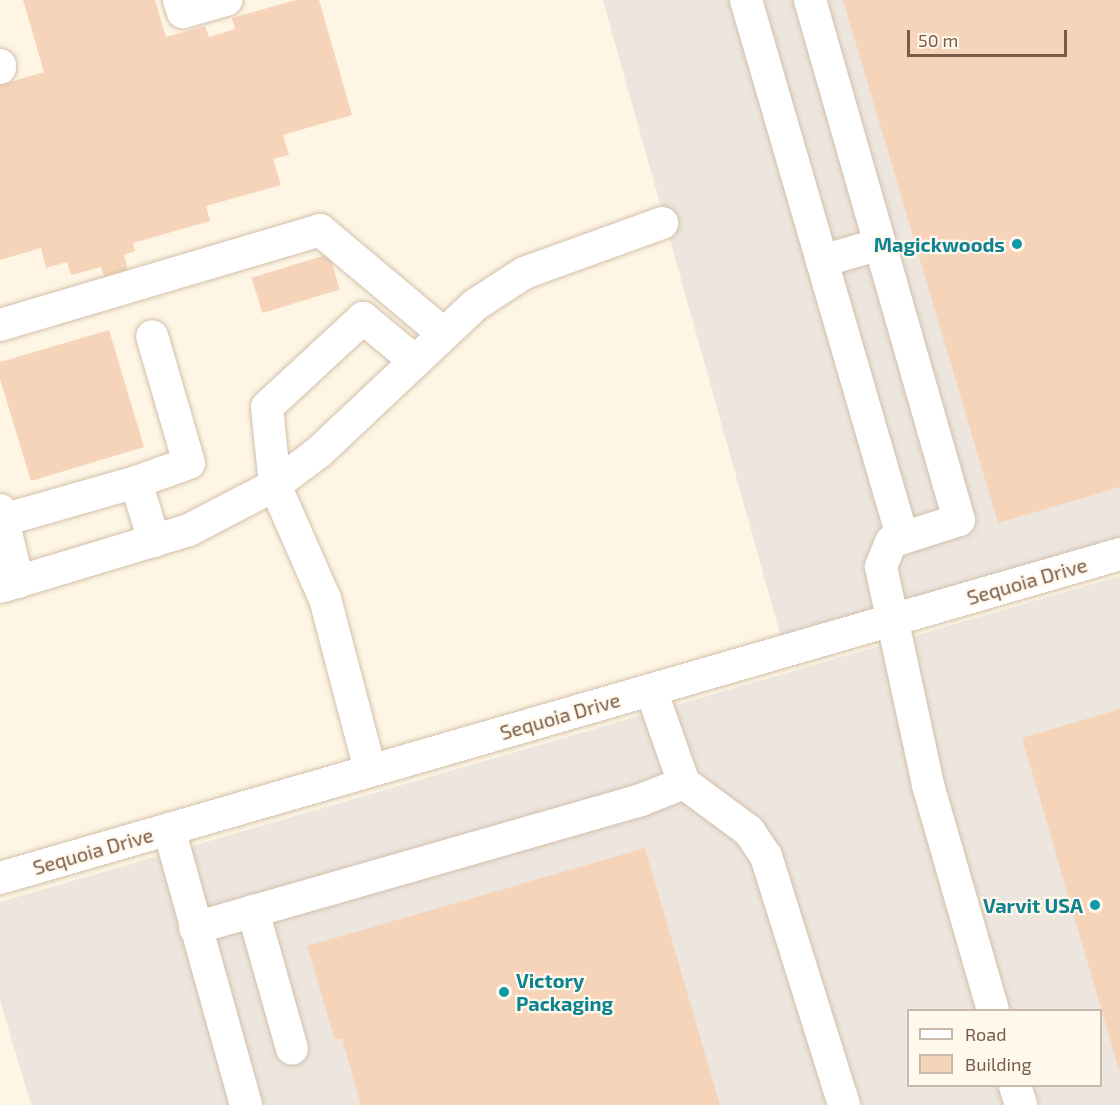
<!DOCTYPE html>
<html>
<head>
<meta charset="utf-8">
<style>
  body { margin:0 }
  #map { position:relative; width:1120px; height:1105px; overflow:hidden; background:#fef5e4; font-family:"Exo 2",sans-serif }
  div>[style] { position:absolute }
  .industrial>* { inset:0; background:#ede6de }
  .building>* { inset:0; background:#f6d4b9; transform-origin:0 0 }
  .roads { filter:drop-shadow(0 0 2px #d3bfab) drop-shadow(0 0 2px #d3bfab) }
  .minor>* { height:32px; margin:-16px; padding:0 16px; transform-origin:16px; border-radius:16px; background:#fff }
  .dots>* { width:16px; height:16px; translate:-50% -50%; box-sizing:border-box; border:3px solid #fff8ec; border-radius:50% }
  span { translate:-50% -50%; white-space:nowrap; text-align:center; line-height:1.15; -webkit-text-stroke:4.5px #fff8ec; paint-order:stroke }
  .culture-label { font-size:20px; color:#0d838f; font-weight:700 }
  .right { translate:-100% -50%; text-align:right }
  .left { translate:0 -50%; text-align:left }
  .street-label { font-size:20px; color:#795b47 }
  .legend { position:absolute; left:907px; top:1009px; width:195px; height:78px; box-sizing:border-box; background:#fff8ec; border:2px solid #c9b9aa; margin:0; padding:8px 10px; list-style:none; font-size:18px; color:#795b47 }
  .legend li { display:flex; align-items:center; gap:12px; height:30px }
  .legend b { width:30px; border:2px solid #c9b9aa }
  .scale { position:absolute; left:907px; top:30px; width:160px; height:27px; box-sizing:border-box; border:3px solid #795b47; border-top:0; padding-left:8px; font-size:18px; line-height:21px; white-space:nowrap; color:#795b47; -webkit-text-stroke:4px #fff8ec; paint-order:stroke }
</style>
</head>
<body>
<div id="map">
  <div class="industrial">
    <i style="clip-path:polygon(603px 0,1120px 0,1120px 540px,781px 637px)"></i>
    <i style="clip-path:polygon(evenodd,1120px 576px,1120px 1105px,31px 1105px,0 1000px,0 902px,1120px 576px,908px 1010px,1100px 1010px,1100px 1086px,908px 1086px,908px 1010px)"></i>
  </div>
  <div class="building">
    <i style="clip-path:polygon(23px 0,155px 0,166px 37px,205px 26px,209px 37px,235px 29px,232px 18px,296px 0,319px 0,352px 115px,283px 135px,289px 155px,273px 159px,281px 185px,206px 206px,210px 221px,133px 243px,135px 251px,124px 255px,129px 275px,106px 282px,101px 267px,71px 275px,67px 262px,46px 268px,41px 248px,0 260px,0 85px,44px 72px)"></i>
    <i style="clip-path:polygon(843px 0,1120px 0,1120px 487px,998px 523px)"></i>
    <i style="left:329px;top:254px;width:37px;height:81px;rotate:73deg"></i>
    <i style="clip-path:polygon(109px 330px,144px 447px,31px 481px,0 379px,0 362px)"></i>
    <i style="clip-path:polygon(1120px 709px,1120px 1070px,1119px 1070px,1022px 738px)"></i>
    <i style="clip-path:polygon(645px 848px,720px 1105px,361px 1105px,342px 1038px,335px 1040px,307px 946px)"></i>
  </div>
  <div class="roads">
    <div class="minor">
      <i style="left:179px;top:0;width:13px;rotate:72deg"></i>
      <i style="left:183px;top:12px;width:45px;rotate:-15.6deg"></i>
      <i style="left:746px;top:0;width:558px;rotate:73.77deg"></i>
      <i style="left:810px;top:0;width:541px;rotate:74.01deg"></i>
      <i style="left:959px;top:520px;width:71px;rotate:162.1deg"></i>
      <i style="left:891px;top:542px;width:27px;rotate:112deg"></i>
      <i style="left:881px;top:567px;width:223px;rotate:77.8deg"></i>
      <i style="left:928px;top:785px;width:234px;rotate:73.9deg"></i>
      <i style="left:0;top:65px;width:3px;rotate:90deg"></i>
      <i style="left:822px;top:261px;width:60px;rotate:-16.3deg"></i>
      <i style="left:0;top:325px;width:334px;rotate:-16.5deg"></i>
      <i style="left:320px;top:230px;width:162px;rotate:40deg"></i>
      <i style="left:136px;top:482px;width:56px;rotate:-19.7deg"></i>
      <i style="left:189px;top:463px;width:132px;rotate:-106.2deg"></i>
      <i style="left:0;top:510px;width:10px;rotate:73deg"></i>
      <i style="left:3px;top:520px;width:138px;rotate:-15.9deg"></i>
      <i style="left:136px;top:482px;width:62px;rotate:73deg"></i>
      <i style="left:3px;top:520px;width:64px;rotate:76.4deg"></i>
      <i style="left:0;top:587px;width:197px;rotate:-16.8deg"></i>
      <i style="left:189px;top:530px;width:97px;rotate:-27.6deg"></i>
      <i style="left:275px;top:485px;width:55px;rotate:-36.9deg"></i>
      <i style="left:319px;top:452px;width:214px;rotate:-43.3deg"></i>
      <i style="left:475px;top:305px;width:59px;rotate:-33.1deg"></i>
      <i style="left:524px;top:273px;width:147px;rotate:-19.9deg"></i>
      <i style="left:651px;top:690px;width:99px;rotate:70.5deg"></i>
      <i style="left:684px;top:783px;width:81px;rotate:36.4deg"></i>
      <i style="left:749px;top:831px;width:30px;rotate:56deg"></i>
      <i style="left:766px;top:856px;width:261px;rotate:72.6deg"></i>
      <i style="left:370px;top:770px;width:177px;rotate:-104.7deg"></i>
      <i style="left:325px;top:599px;width:124px;rotate:-113.7deg"></i>
      <i style="left:275px;top:485px;width:78px;rotate:-95.9deg"></i>
      <i style="left:267px;top:407px;width:131px;rotate:-42.8deg"></i>
      <i style="left:363px;top:318px;width:67px;rotate:39.6deg"></i>
      <i style="left:169px;top:829px;width:287px;rotate:74.4deg"></i>
      <i style="left:0;top:878px;width:1166px;rotate:-16.13deg"></i>
      <i style="left:253px;top:911px;width:143px;rotate:74.2deg"></i>
      <i style="left:195px;top:928px;width:464px;rotate:-16deg"></i>
      <i style="left:641px;top:800px;width:46px;rotate:-21.6deg"></i>
      <i style="left:1015px;top:1086px;width:20px;rotate:72deg"></i>
    </div>
  </div>
  <div class="dots">
    <i style="left:1017px;top:244px;background:#0f9aa8"></i>
    <i style="left:1095px;top:905px;background:#0f9aa8"></i>
    <i style="left:504px;top:992px;background:#0f9aa8"></i>
  </div>
  <div class="culture-label">
    <span class="right" style="left:1005px;top:244px">Magickwoods</span>
    <span class="right" style="left:1083px;top:905px">Varvit USA</span>
    <span class="left" style="left:516px;top:992px">Victory<br>Packaging</span>
  </div>
  <div class="street-label">
    <span style="left:1027px;top:581px;rotate:-16deg">Sequoia Drive</span>
    <span style="left:560px;top:716px;rotate:-16deg">Sequoia Drive</span>
    <span style="left:93px;top:851px;rotate:-16deg">Sequoia Drive</span>
  </div>
  <ul class="legend">
  <li><b style="height:8px;background:#fff"></b>Road</li>
  <li><b style="height:16px;background:#f6d4b9"></b>Building</li>
  </ul>
  <div class="scale">50 m</div>
</div>
</body>
</html>
